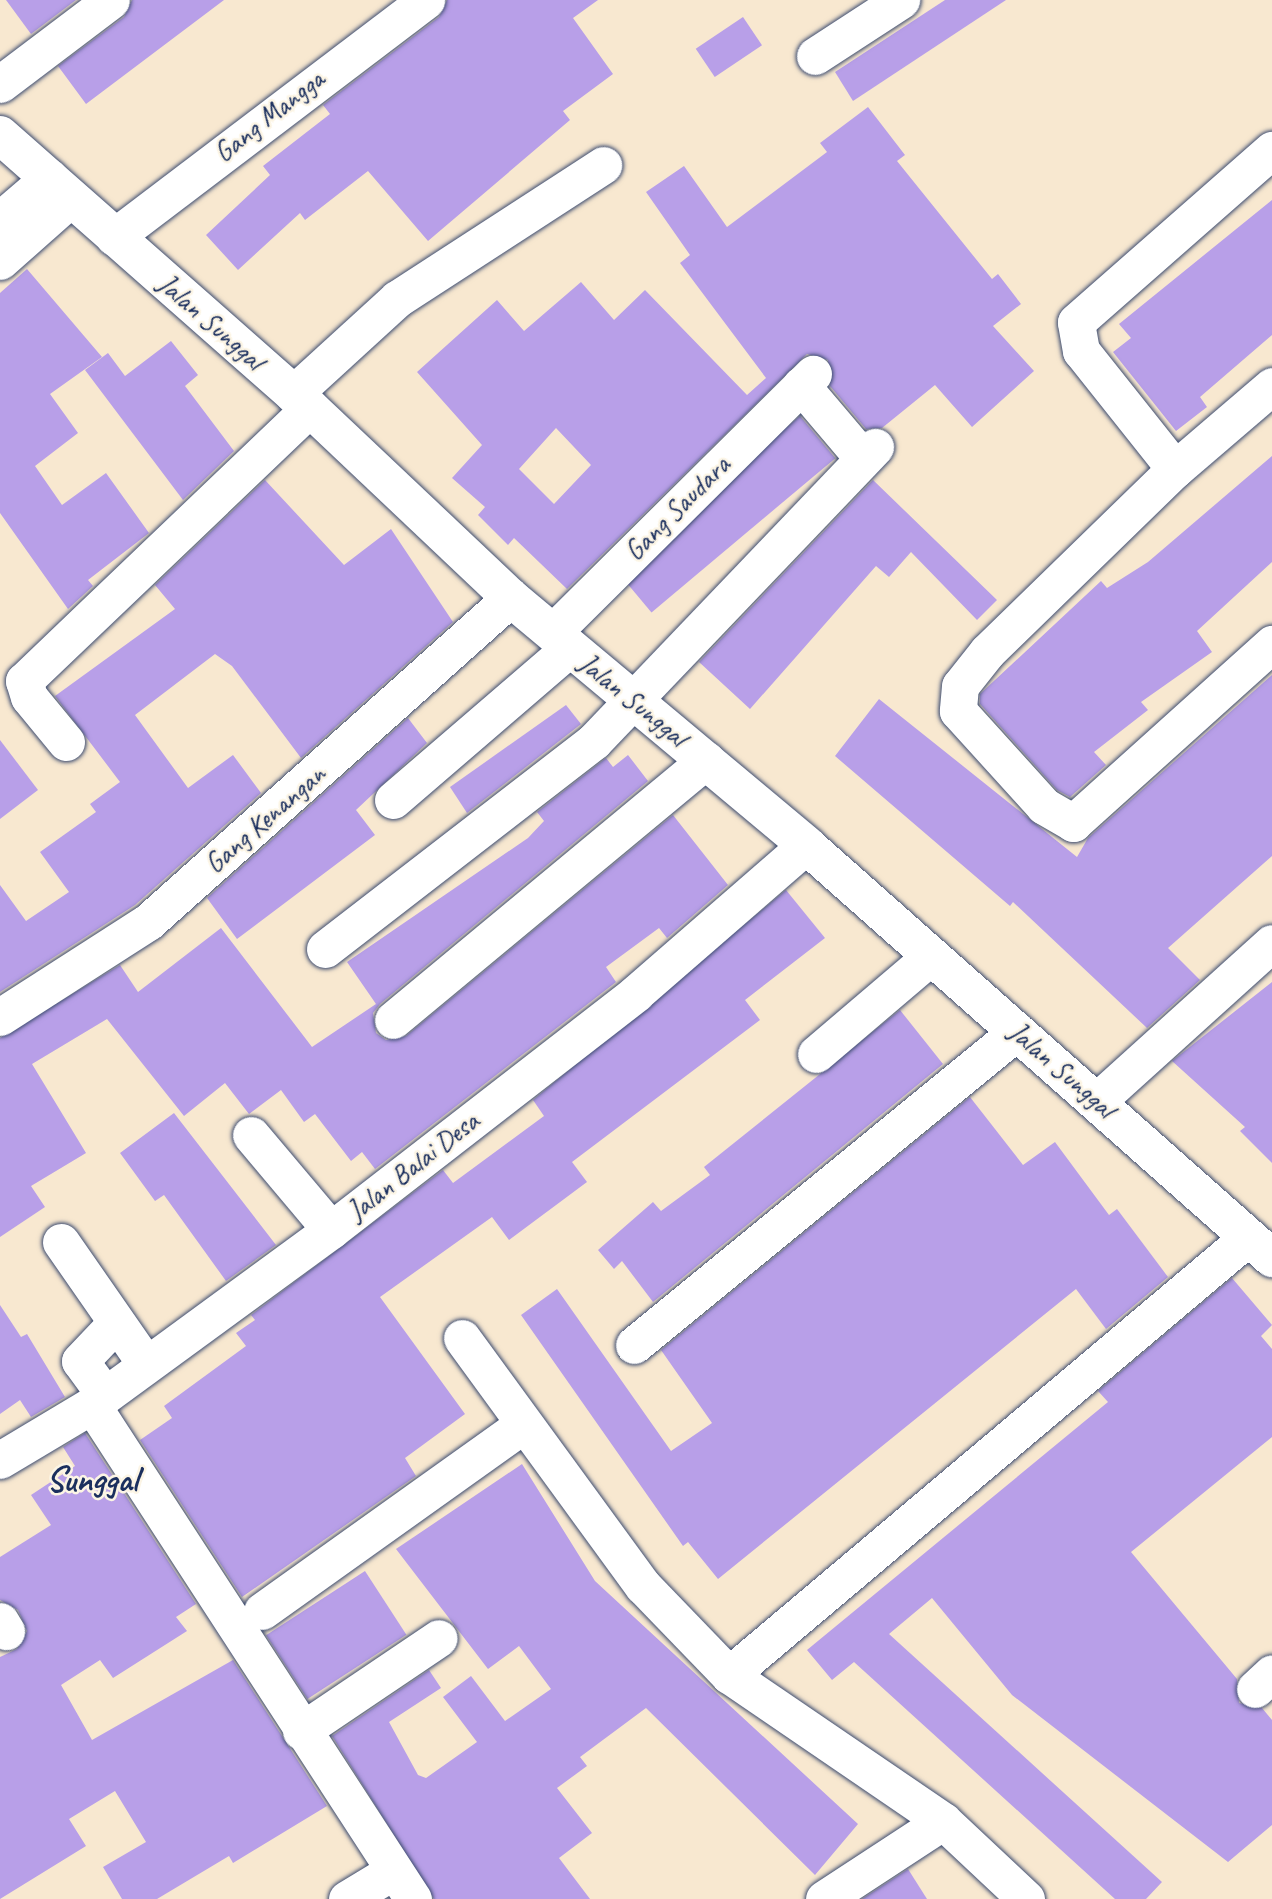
<!DOCTYPE html>
<html>
<head>
<meta charset="utf-8">
<style>
  body { margin:0 }
  #map { position:relative; width:1272px; height:1899px; overflow:hidden; background:#f8e8d0; font-family:Caveat,sans-serif }
  div>[style] { position:absolute }
  .building>* { inset:0; background:#b89fe8; transform-origin:0 0 }
  .roads { filter:drop-shadow(0 0 2px #3c4b6f) drop-shadow(0 0 2px #3c4b6f) }
  .minor>* { height:37px; margin:-18.5px; padding:0 18.5px; transform-origin:18.5px; border-radius:18.5px; background:#fff }
  .major>* { height:38px; margin:-19px; padding:0 19px; transform-origin:19px; border-radius:19px; background:#fff }
  span { translate:-50% -50%; white-space:nowrap; text-align:center; line-height:1.15; -webkit-text-stroke:5px #fcf5e5; paint-order:stroke }
  .street-label { font-size:28px; color:#1b2f5e }
  .district-label { font-size:35px; color:#1b2f5e; font-weight:700 }
</style>
</head>
<body>
<div id="map">
  <div class="building">
    <i style="clip-path:polygon(6px 0,76px 0,31px 34px)"></i>
    <i style="clip-path:polygon(132px 0,224px 0,86px 104px,58px 66px,124px 17px)"></i>
    <i style="clip-path:polygon(447px 0,598px 0,573px 18px,613px 74px,563px 111px,570px 120px,428px 241px,368px 171px,305px 220px,300px 213px,238px 270px,206px 235px,270px 175px,263px 166px,330px 114px,323px 105px,439px 17px)"></i>
    <i style="clip-path:polygon(945px 0,1006px 0,853px 101px,835px 72px)"></i>
    <i style="left:743px;top:17px;width:34px;height:57px;rotate:56deg"></i>
    <i style="clip-path:polygon(evenodd,868px 107px,905px 155px,897px 161px,992px 279px,998px 274px,1021px 304px,993px 326px,1034px 371px,972px 427px,935px 385px,882px 428px,866px 429px,830px 386px,828px 360px,807px 354px,567px 589px,514px 538px,508px 545px,478px 515px,485px 507px,452px 478px,482px 445px,417px 372px,497px 300px,524px 331px,581px 282px,614px 320px,645px 290px,747px 395px,766px 378px,680px 263px,690px 255px,646px 192px,684px 166px,727px 227px,827px 152px,820px 143px,868px 107px,556px 428px,591px 465px,554px 504px,519px 469px,556px 428px)"></i>
    <i style="clip-path:polygon(1272px 200px,1272px 335px,1200px 397px,1207px 407px,1176px 431px,1113px 352px,1131px 338px,1119px 324px)"></i>
    <i style="clip-path:polygon(27px 269px,102px 357px,50px 394px,78px 433px,35px 466px,62px 505px,106px 473px,149px 533px,88px 580px,93px 586px,68px 609px,0 513px,0 293px)"></i>
    <i style="clip-path:polygon(171px 341px,198px 375px,185px 386px,234px 451px,183px 500px,85px 370px,108px 353px,125px 376px)"></i>
    <i style="left:800px;top:416px;width:55px;height:240px;rotate:50deg"></i>
    <i style="clip-path:polygon(1272px 456px,1272px 562px,1197px 631px,1212px 652px,1141px 702px,1148px 710px,1094px 752px,1106px 765px,1070px 797px,1057px 790px,980px 704px,980px 694px,1101px 581px,1107px 588px,1148px 562px)"></i>
    <i style="clip-path:polygon(265px 480px,344px 565px,391px 529px,453px 622px,301px 758px,232px 666px,215px 654px,135px 715px,188px 788px,233px 755px,261px 793px,135px 905px,0 992px,0 885px,26px 921px,69px 892px,40px 852px,96px 812px,90px 804px,120px 782px,55px 696px,175px 609px,155px 585px)"></i>
    <i style="clip-path:polygon(873px 480px,997px 600px,977px 620px,911px 552px,889px 577px,876px 566px,750px 709px,699px 662px)"></i>
    <i style="clip-path:polygon(1272px 675px,1272px 856px,1168px 948px,1200px 980px,1147px 1028px,1013px 902px,1010px 906px,835px 756px,879px 699px,1077px 857px,1088px 838px)"></i>
    <i style="clip-path:polygon(566px 705px,581px 724px,467px 813px,450px 787px)"></i>
    <i style="clip-path:polygon(408px 718px,427px 743px,356px 810px,375px 835px,237px 939px,207px 898px)"></i>
    <i style="clip-path:polygon(0 740px,38px 790px,0 819px)"></i>
    <i style="clip-path:polygon(628px 755px,648px 781px,380px 1004px,373px 1013px,376px 1033px,386px 1040px,406px 1036px,673px 815px,728px 885px,667px 938px,659px 928px,606px 967px,616px 982px,375px 1169px,362px 1152px,351px 1161px,315px 1114px,304px 1122px,281px 1090px,249px 1114px,225px 1083px,184px 1116px,107px 1019px,32px 1064px,86px 1153px,31px 1186px,45px 1207px,0 1237px,0 1038px,120px 965px,138px 992px,221px 928px,312px 1047px,376px 1004px,347px 962px,528px 838px,544px 821px,537px 812px,606px 758px,613px 767px)"></i>
    <i style="clip-path:polygon(786px 890px,825px 938px,745px 1000px,760px 1020px,572px 1162px,587px 1182px,509px 1240px,492px 1217px,380px 1297px,465px 1414px,405px 1458px,416px 1476px,242px 1597px,140px 1440px,172px 1418px,164px 1406px,246px 1346px,236px 1333px,255px 1320px,251px 1315px,443px 1170px,453px 1183px,544px 1116px,533px 1100px)"></i>
    <i style="clip-path:polygon(1272px 982px,1272px 1163px,1240px 1131px,1245px 1127px,1172px 1061px)"></i>
    <i style="clip-path:polygon(900px 1010px,943px 1064px,653px 1302px,622px 1261px,614px 1269px,598px 1250px,653px 1202px,661px 1211px,710px 1175px,704px 1167px)"></i>
    <i style="clip-path:polygon(970px 1097px,1023px 1165px,1055px 1142px,1109px 1215px,1117px 1209px,1168px 1277px,1106px 1329px,1076px 1289px,718px 1579px,688px 1542px,683px 1546px,521px 1315px,557px 1289px,671px 1451px,712px 1423px,661px 1350px)"></i>
    <i style="clip-path:polygon(174px 1113px,276px 1245px,226px 1281px,164px 1195px,155px 1201px,120px 1153px)"></i>
    <i style="clip-path:polygon(1232px 1278px,1272px 1325px,1261px 1336px,1272px 1349px,1272px 1437px,1131px 1552px,1237px 1679px,1239px 1703px,1262px 1708px,1272px 1720px,1272px 1825px,1228px 1862px,1012px 1695px,932px 1598px,889px 1634px,1162px 1882px,1146px 1899px,1115px 1899px,854px 1662px,832px 1680px,807px 1650px,1108px 1402px,1098px 1391px)"></i>
    <i style="clip-path:polygon(0 1305px,21px 1337px,27px 1334px,65px 1397px,31px 1417px,20px 1400px,0 1414px)"></i>
    <i style="clip-path:polygon(85px 1433px,196px 1604px,176px 1617px,187px 1631px,113px 1678px,100px 1660px,61px 1685px,92px 1740px,233px 1660px,327px 1806px,233px 1863px,229px 1856px,157px 1899px,122px 1899px,103px 1867px,146px 1842px,115px 1791px,69px 1819px,86px 1846px,0 1899px,0 1657px,17px 1649px,27px 1631px,18px 1610px,0 1600px,0 1557px,51px 1525px,31px 1495px,75px 1466px,63px 1447px)"></i>
    <i style="clip-path:polygon(522px 1464px,595px 1581px,858px 1824px,815px 1875px,646px 1708px,580px 1757px,587px 1766px,557px 1788px,592px 1833px,559px 1858px,590px 1899px,434px 1899px,332px 1736px,429px 1670px,441px 1688px,389px 1722px,418px 1775px,426px 1778px,477px 1742px,443px 1697px,471px 1676px,505px 1721px,551px 1689px,519px 1646px,488px 1669px,396px 1549px)"></i>
    <i style="left:365px;top:1571px;width:76px;height:118px;rotate:57deg"></i>
    <i style="clip-path:polygon(908px 1869px,927px 1899px,862px 1899px)"></i>
  </div>
  <div class="roads">
    <div class="minor">
      <i style="left:815px;top:56px;width:103px;rotate:-33.1deg"></i>
      <i style="left:0;top:84px;width:139px;rotate:-37.1deg"></i>
      <i style="left:0;top:220px;width:65px;rotate:-40.6deg"></i>
      <i style="left:114px;top:237px;width:392px;rotate:-37.2deg"></i>
      <i style="left:0;top:261px;width:95px;rotate:-41.6deg"></i>
      <i style="left:801px;top:385px;width:96px;rotate:49.7deg"></i>
      <i style="left:1272px;top:386px;width:128px;rotate:139.4deg"></i>
      <i style="left:1175px;top:469px;width:262px;rotate:135.8deg"></i>
      <i style="left:987px;top:652px;width:43px;rotate:128.5deg"></i>
      <i style="left:960px;top:686px;width:25px;rotate:95deg"></i>
      <i style="left:958px;top:711px;width:128px;rotate:47.8deg"></i>
      <i style="left:1044px;top:806px;width:34px;rotate:30deg"></i>
      <i style="left:1073px;top:823px;width:268px;rotate:-42deg"></i>
      <i style="left:293px;top:394px;width:141px;rotate:-42.4deg"></i>
      <i style="left:397px;top:299px;width:246px;rotate:-33deg"></i>
      <i style="left:1175px;top:469px;width:151px;rotate:-128.5deg"></i>
      <i style="left:1081px;top:351px;width:29px;rotate:-100deg"></i>
      <i style="left:1076px;top:322px;width:261px;rotate:-41.3deg"></i>
      <i style="left:554px;top:631px;width:365px;rotate:-44.8deg"></i>
      <i style="left:66px;top:742px;width:58px;rotate:-129.4deg"></i>
      <i style="left:29px;top:697px;width:17px;rotate:-107deg"></i>
      <i style="left:24px;top:681px;width:395px;rotate:-43.7deg"></i>
      <i style="left:393px;top:800px;width:233px;rotate:-40.7deg"></i>
      <i style="left:325px;top:949px;width:340px;rotate:-37.7deg"></i>
      <i style="left:594px;top:741px;width:407px;rotate:-46.3deg"></i>
      <i style="left:0;top:1017px;width:176px;rotate:-32.7deg"></i>
      <i style="left:148px;top:922px;width:487px;rotate:-41.8deg"></i>
      <i style="left:393px;top:1020px;width:407px;rotate:-39.7deg"></i>
      <i style="left:816px;top:1054px;width:151px;rotate:-40.4deg"></i>
      <i style="left:1098px;top:1100px;width:234px;rotate:-42.1deg"></i>
      <i style="left:251px;top:1135px;width:124px;rotate:49.9deg"></i>
      <i style="left:61px;top:1242px;width:147px;rotate:55.2deg"></i>
      <i style="left:462px;top:1338px;width:307px;rotate:53.9deg"></i>
      <i style="left:643px;top:1586px;width:124px;rotate:46deg"></i>
      <i style="left:729px;top:1675px;width:259px;rotate:34.3deg"></i>
      <i style="left:943px;top:1821px;width:114px;rotate:43.2deg"></i>
      <i style="left:634px;top:1345px;width:495px;rotate:-39.3deg"></i>
      <i style="left:105px;top:1395px;width:42px;rotate:-126.3deg"></i>
      <i style="left:80px;top:1361px;width:52px;rotate:-46.5deg"></i>
      <i style="left:92px;top:1405px;width:589px;rotate:56.98deg"></i>
      <i style="left:0;top:1460px;width:107px;rotate:-30.9deg"></i>
      <i style="left:92px;top:1405px;width:296px;rotate:-36.2deg"></i>
      <i style="left:331px;top:1230px;width:386px;rotate:-37.8deg"></i>
      <i style="left:636px;top:993px;width:225px;rotate:-41deg"></i>
      <i style="left:262px;top:1611px;width:320px;rotate:-35.5deg"></i>
      <i style="left:0;top:1621px;width:12px;rotate:59deg"></i>
      <i style="left:729px;top:1675px;width:676px;rotate:-40.14deg"></i>
      <i style="left:1255px;top:1689px;width:23px;rotate:-43deg"></i>
      <i style="left:301px;top:1731px;width:166px;rotate:-34deg"></i>
      <i style="left:347px;top:1899px;width:52px;rotate:-31deg"></i>
      <i style="left:824px;top:1899px;width:142px;rotate:-33.2deg"></i>
    </div>
    <div class="major">
      <i style="left:0;top:135px;width:413px;rotate:41.4deg"></i>
      <i style="left:310px;top:408px;width:277px;rotate:43.4deg"></i>
      <i style="left:511px;top:598px;width:385px;rotate:39.9deg"></i>
      <i style="left:806px;top:845px;width:623px;rotate:41.55deg"></i>
    </div>
  </div>
  <div class="street-label">
    <span style="left:269px;top:116px;rotate:-38deg">Gang Mangga</span>
    <span style="left:211px;top:322px;rotate:41deg">Jalan Sunggal</span>
    <span style="left:677px;top:508px;rotate:-45deg">Gang Saudara</span>
    <span style="left:633px;top:700px;rotate:39deg">Jalan Sunggal</span>
    <span style="left:265px;top:819px;rotate:-41deg">Gang Kenangan</span>
    <span style="left:1062px;top:1070px;rotate:41deg">Jalan Sunggal</span>
    <span style="left:413px;top:1166px;rotate:-38deg">Jalan Balai Desa</span>
  </div>
  <div class="district-label">
    <span style="left:92px;top:1480px">Sunggal</span>
  </div>
</div>
</body>
</html>
